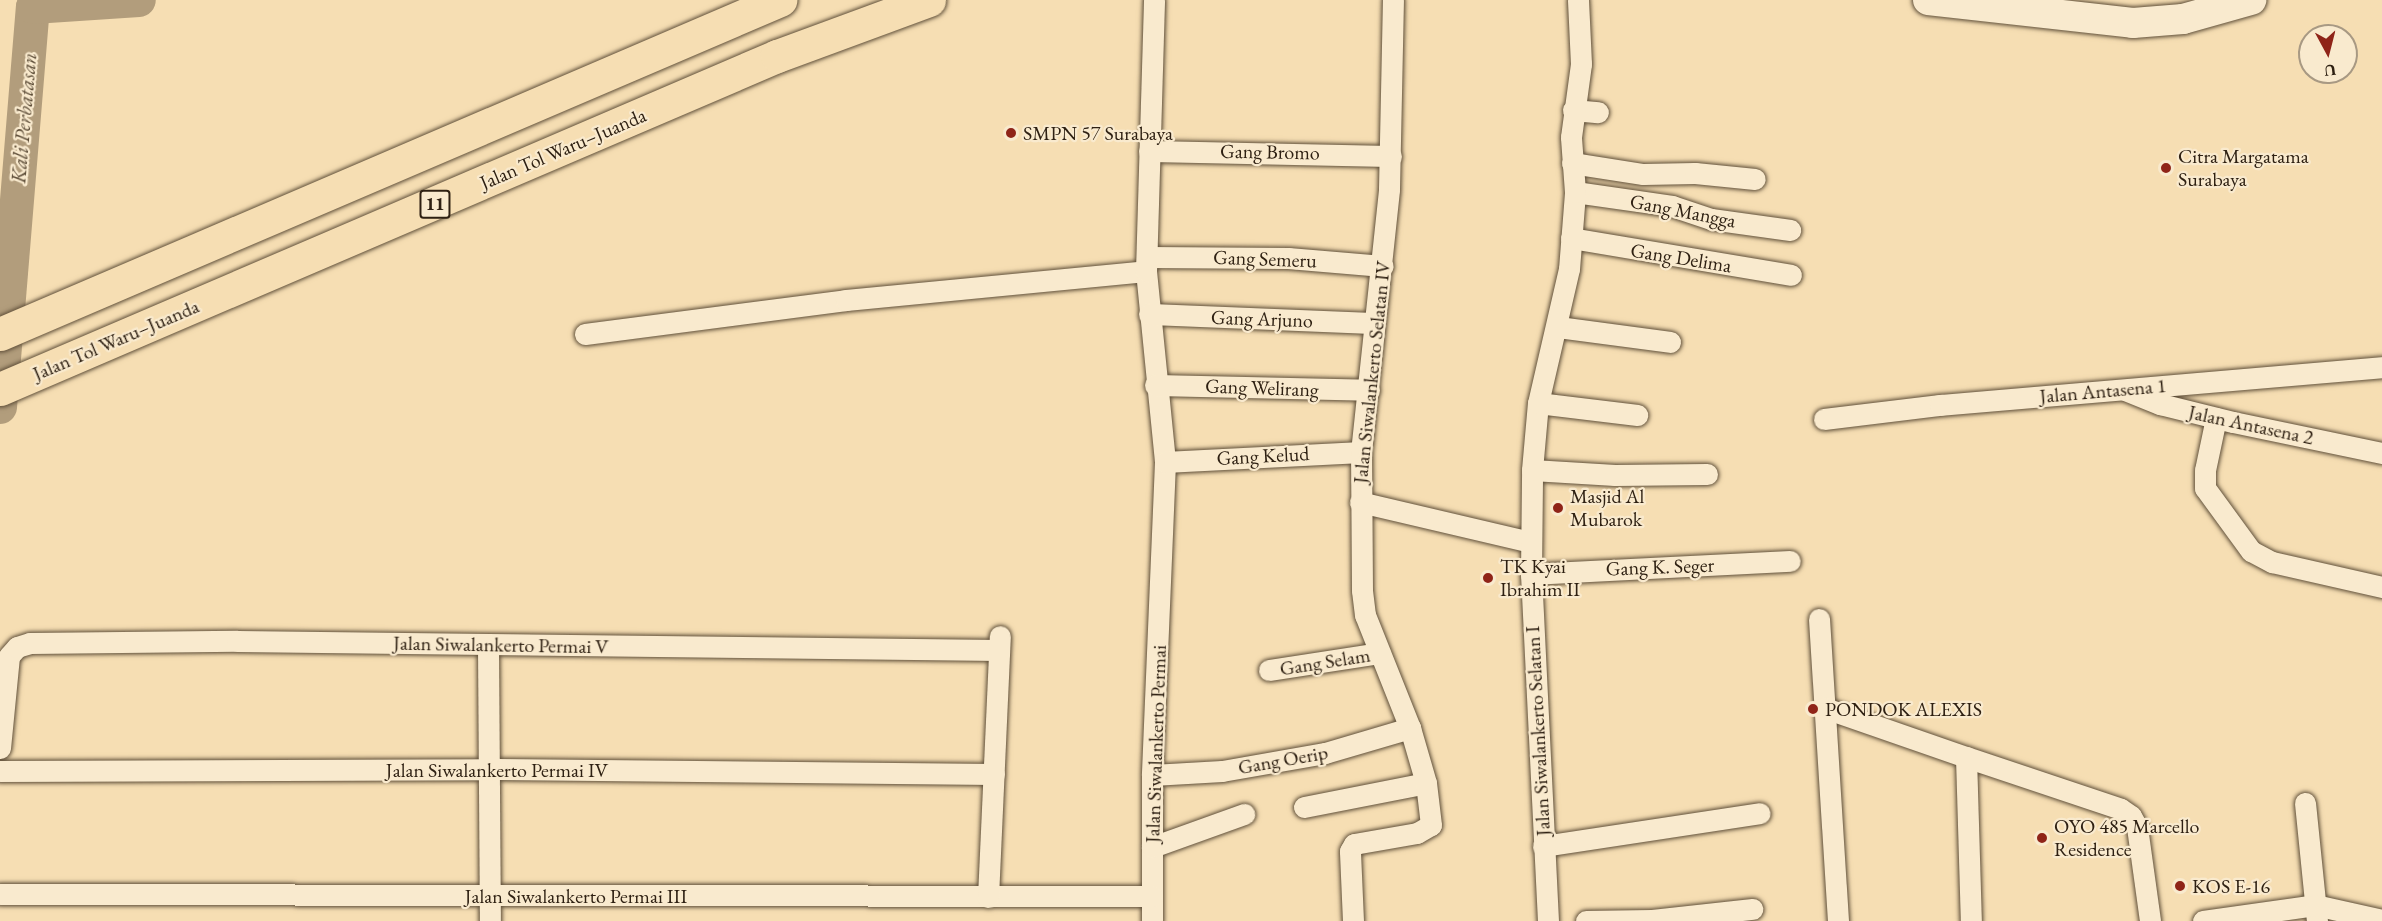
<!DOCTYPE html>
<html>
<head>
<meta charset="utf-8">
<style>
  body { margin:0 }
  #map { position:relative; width:2382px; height:921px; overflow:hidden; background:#f6deb3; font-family:"EB Garamond",serif }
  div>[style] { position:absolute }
  .river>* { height:34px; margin:-17px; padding:0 17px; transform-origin:17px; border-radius:17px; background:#b29d7c }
  .roads { filter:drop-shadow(0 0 2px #60503a) drop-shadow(0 0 2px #60503a) }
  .street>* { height:21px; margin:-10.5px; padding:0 10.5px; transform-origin:10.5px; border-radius:10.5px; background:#f9eace }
  .secondary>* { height:30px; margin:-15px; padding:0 15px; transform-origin:15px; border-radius:15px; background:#f9eace }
  .highway>* { height:33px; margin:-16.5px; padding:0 16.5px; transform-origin:16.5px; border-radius:16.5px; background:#f6deb3 }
  .dots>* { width:16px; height:16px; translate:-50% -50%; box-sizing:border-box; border:3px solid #f9eace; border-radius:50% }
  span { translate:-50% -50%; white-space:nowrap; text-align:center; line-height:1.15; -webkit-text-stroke:4.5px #f9eace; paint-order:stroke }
  .shield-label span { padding:2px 4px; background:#f9eace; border:2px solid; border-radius:4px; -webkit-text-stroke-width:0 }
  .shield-label { font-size:18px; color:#2e2012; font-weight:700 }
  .poi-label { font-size:20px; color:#2e2012 }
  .left { translate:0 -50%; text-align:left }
  .street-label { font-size:20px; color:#2e2012 }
  .water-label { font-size:21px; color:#5c4c37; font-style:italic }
  .north { position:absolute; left:2298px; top:24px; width:60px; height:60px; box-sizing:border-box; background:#f9eace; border:2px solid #a89983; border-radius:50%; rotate:173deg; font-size:16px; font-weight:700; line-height:24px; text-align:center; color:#2e2012 }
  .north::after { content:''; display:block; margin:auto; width:21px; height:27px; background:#8f2418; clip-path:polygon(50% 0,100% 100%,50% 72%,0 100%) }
</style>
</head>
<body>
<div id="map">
  <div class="river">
    <i style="left:0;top:407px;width:401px;rotate:-85.3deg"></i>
    <i style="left:33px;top:7px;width:106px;rotate:-3.8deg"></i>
  </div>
  <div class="roads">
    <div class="street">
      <i style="left:1573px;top:110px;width:25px;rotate:5deg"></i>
      <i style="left:1149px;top:151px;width:242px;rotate:1.2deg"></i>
      <i style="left:1572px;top:163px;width:72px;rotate:8.8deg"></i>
      <i style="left:1643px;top:174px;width:52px;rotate:-1.1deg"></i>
      <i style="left:1695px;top:173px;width:60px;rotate:5.7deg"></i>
      <i style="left:1575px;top:192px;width:98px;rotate:8.2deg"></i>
      <i style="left:1672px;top:206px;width:41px;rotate:18.4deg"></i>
      <i style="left:1711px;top:219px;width:80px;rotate:7.9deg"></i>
      <i style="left:1571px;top:238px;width:223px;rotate:9.5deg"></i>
      <i style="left:1147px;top:257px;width:141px;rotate:0.4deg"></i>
      <i style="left:1288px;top:258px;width:95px;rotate:4.8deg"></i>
      <i style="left:1146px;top:271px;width:192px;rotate:84.3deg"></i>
      <i style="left:1165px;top:462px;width:313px;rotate:92.4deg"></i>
      <i style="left:1152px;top:775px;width:146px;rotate:90deg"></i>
      <i style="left:1149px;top:314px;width:225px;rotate:2.3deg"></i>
      <i style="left:1558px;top:327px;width:113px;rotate:7.6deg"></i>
      <i style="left:585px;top:334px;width:263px;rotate:-7.4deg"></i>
      <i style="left:846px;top:300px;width:301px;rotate:-5.5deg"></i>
      <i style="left:1146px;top:271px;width:271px;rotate:-88.3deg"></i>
      <i style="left:1155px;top:385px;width:214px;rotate:1.3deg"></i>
      <i style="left:2125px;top:390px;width:38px;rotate:22deg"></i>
      <i style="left:2160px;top:404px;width:75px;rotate:13.9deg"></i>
      <i style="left:2233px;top:422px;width:152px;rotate:11.8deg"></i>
      <i style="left:1538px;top:403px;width:100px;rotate:6.9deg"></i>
      <i style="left:2216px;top:418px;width:53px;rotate:101.9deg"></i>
      <i style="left:2205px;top:470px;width:18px;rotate:90deg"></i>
      <i style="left:2205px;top:488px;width:78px;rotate:53.9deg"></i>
      <i style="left:2251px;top:551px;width:24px;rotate:28deg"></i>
      <i style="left:2272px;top:562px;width:113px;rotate:12.8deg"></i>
      <i style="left:1824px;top:419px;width:117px;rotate:-6.9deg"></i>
      <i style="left:1940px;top:405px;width:444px;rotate:-4.9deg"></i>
      <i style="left:1165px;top:462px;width:196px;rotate:-2.9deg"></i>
      <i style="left:1532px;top:470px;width:83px;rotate:3.4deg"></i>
      <i style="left:1615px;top:475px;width:92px;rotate:-0.6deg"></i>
      <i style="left:1360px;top:502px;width:175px;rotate:13.2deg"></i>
      <i style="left:1531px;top:574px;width:259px;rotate:-2.9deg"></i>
      <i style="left:1819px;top:619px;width:303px;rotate:86.4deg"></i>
      <i style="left:488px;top:646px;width:275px;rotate:89.6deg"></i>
      <i style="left:1269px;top:670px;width:112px;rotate:-8.7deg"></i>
      <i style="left:1825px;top:708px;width:149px;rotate:19.2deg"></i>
      <i style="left:1966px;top:757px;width:164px;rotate:88.3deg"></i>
      <i style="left:0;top:748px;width:92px;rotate:-84.4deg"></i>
      <i style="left:9px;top:656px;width:12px;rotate:-48deg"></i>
      <i style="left:17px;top:647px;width:14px;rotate:-17deg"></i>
      <i style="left:30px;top:643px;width:207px;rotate:-0.6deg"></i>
      <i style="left:237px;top:641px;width:762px;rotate:0.68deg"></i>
      <i style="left:1966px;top:757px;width:163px;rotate:18.5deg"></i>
      <i style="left:2121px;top:809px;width:12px;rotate:35deg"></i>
      <i style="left:2131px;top:816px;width:13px;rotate:61deg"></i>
      <i style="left:2137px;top:827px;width:95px;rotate:82.1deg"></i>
      <i style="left:0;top:771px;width:491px;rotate:-0.2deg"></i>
      <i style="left:491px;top:769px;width:503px;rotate:0.57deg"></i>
      <i style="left:1152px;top:775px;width:70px;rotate:-3.3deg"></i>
      <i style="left:1222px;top:771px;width:105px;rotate:-9.9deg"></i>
      <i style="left:1325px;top:753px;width:89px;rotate:-16.4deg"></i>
      <i style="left:2305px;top:803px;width:119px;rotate:84.2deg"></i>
      <i style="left:1304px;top:807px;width:124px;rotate:-11.1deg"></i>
      <i style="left:1543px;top:846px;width:219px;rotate:-8.6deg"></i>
      <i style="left:1152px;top:847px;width:98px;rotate:-19.7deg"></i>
      <i style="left:0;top:894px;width:1152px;rotate:0.1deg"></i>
      <i style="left:988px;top:897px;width:261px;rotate:-87.4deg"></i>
      <i style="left:1353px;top:921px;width:70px;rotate:-92.5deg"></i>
      <i style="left:1350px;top:851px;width:8px;rotate:-60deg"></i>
      <i style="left:1354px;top:844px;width:64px;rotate:-9.9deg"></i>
      <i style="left:1417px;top:833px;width:16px;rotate:-30deg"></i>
      <i style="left:1431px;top:825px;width:42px;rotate:-96.8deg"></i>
      <i style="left:1426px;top:783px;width:57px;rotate:-106.2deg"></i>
      <i style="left:1410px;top:728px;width:122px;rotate:-111.7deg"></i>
      <i style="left:1365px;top:615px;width:25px;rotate:-97deg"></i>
      <i style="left:1362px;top:590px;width:138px;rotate:-90.4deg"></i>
      <i style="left:1361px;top:452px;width:264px;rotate:-83.9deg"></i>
      <i style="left:1389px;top:189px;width:189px;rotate:-88.8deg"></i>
      <i style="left:1548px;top:921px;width:347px;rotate:-92.8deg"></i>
      <i style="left:1531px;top:574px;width:104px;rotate:-89.4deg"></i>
      <i style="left:1532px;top:470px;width:67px;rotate:-84.9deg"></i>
      <i style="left:1538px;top:403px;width:138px;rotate:-77deg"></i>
      <i style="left:1569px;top:269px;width:77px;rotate:-85.5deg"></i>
      <i style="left:1575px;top:192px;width:55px;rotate:-94.2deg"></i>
      <i style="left:1571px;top:137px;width:74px;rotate:-82.2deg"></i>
      <i style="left:1581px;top:64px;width:64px;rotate:-92.7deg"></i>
      <i style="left:1586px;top:921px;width:66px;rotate:-0.9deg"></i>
      <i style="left:1652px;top:920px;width:101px;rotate:-6.3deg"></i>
      <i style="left:2203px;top:921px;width:113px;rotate:-8.1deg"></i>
      <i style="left:2315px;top:905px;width:69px;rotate:12.6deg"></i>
    </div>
    <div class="secondary">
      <i style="left:1928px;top:0;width:206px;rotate:6.4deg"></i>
      <i style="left:2133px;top:23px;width:50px;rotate:-4.6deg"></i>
      <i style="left:2183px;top:19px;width:71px;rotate:-15.6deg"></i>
    </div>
    <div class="highway">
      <i style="left:0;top:334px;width:849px;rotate:-23.18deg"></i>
      <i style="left:0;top:389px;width:845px;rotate:-23.2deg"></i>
      <i style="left:777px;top:56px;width:162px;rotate:-20.2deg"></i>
    </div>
  </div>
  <div class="dots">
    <i style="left:1011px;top:133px;background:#8f2418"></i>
    <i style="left:2166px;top:168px;background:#8f2418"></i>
    <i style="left:1558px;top:508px;background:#8f2418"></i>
    <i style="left:1488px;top:578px;background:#8f2418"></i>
    <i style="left:1813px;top:709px;background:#8f2418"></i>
    <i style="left:2042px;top:838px;background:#8f2418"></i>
    <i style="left:2180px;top:886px;background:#8f2418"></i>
  </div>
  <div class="shield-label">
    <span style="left:435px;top:204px">11</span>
  </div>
  <div class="poi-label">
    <span class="left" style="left:1023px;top:133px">SMPN 57 Surabaya</span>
    <span class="left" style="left:2178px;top:168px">Citra Margatama<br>Surabaya</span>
    <span class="left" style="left:1570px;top:508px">Masjid Al<br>Mubarok</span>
    <span class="left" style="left:1500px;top:578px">TK Kyai<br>Ibrahim II</span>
    <span class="left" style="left:1825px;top:709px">PONDOK ALEXIS</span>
    <span class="left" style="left:2054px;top:838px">OYO 485 Marcello<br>Residence</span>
    <span class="left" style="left:2192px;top:886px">KOS E-16</span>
  </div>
  <div class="street-label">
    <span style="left:563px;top:149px;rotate:-23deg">Jalan Tol Waru–Juanda</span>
    <span style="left:1270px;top:152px;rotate:1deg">Gang Bromo</span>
    <span style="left:1683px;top:211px;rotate:11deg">Gang Mangga</span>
    <span style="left:1681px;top:258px;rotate:9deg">Gang Delima</span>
    <span style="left:1265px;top:259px;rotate:2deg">Gang Semeru</span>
    <span style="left:1262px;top:319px;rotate:2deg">Gang Arjuno</span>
    <span style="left:116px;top:340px;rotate:-23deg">Jalan Tol Waru–Juanda</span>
    <span style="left:1372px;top:372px;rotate:-84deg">Jalan Siwalankerto Selatan IV</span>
    <span style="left:1262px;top:388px;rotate:2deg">Gang Welirang</span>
    <span style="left:2103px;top:391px;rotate:-5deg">Jalan Antasena 1</span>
    <span style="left:2251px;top:425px;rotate:12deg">Jalan Antasena 2</span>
    <span style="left:1263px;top:456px;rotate:-3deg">Gang Kelud</span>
    <span style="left:1660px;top:567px;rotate:-2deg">Gang K. Seger</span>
    <span style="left:501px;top:645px;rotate:1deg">Jalan Siwalankerto Permai V</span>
    <span style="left:1325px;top:662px;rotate:-9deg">Gang Selam</span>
    <span style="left:1538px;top:731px;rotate:-93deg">Jalan Siwalankerto Selatan I</span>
    <span style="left:1156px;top:744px;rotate:-88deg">Jalan Siwalankerto Permai</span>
    <span style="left:1283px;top:760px;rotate:-10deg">Gang Oerip</span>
    <span style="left:497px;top:770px">Jalan Siwalankerto Permai IV</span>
    <span style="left:576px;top:896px">Jalan Siwalankerto Permai III</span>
  </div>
  <div class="water-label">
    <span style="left:24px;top:118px;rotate:-85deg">Kali Perbatasan</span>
  </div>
  <div class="north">U</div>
</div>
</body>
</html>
